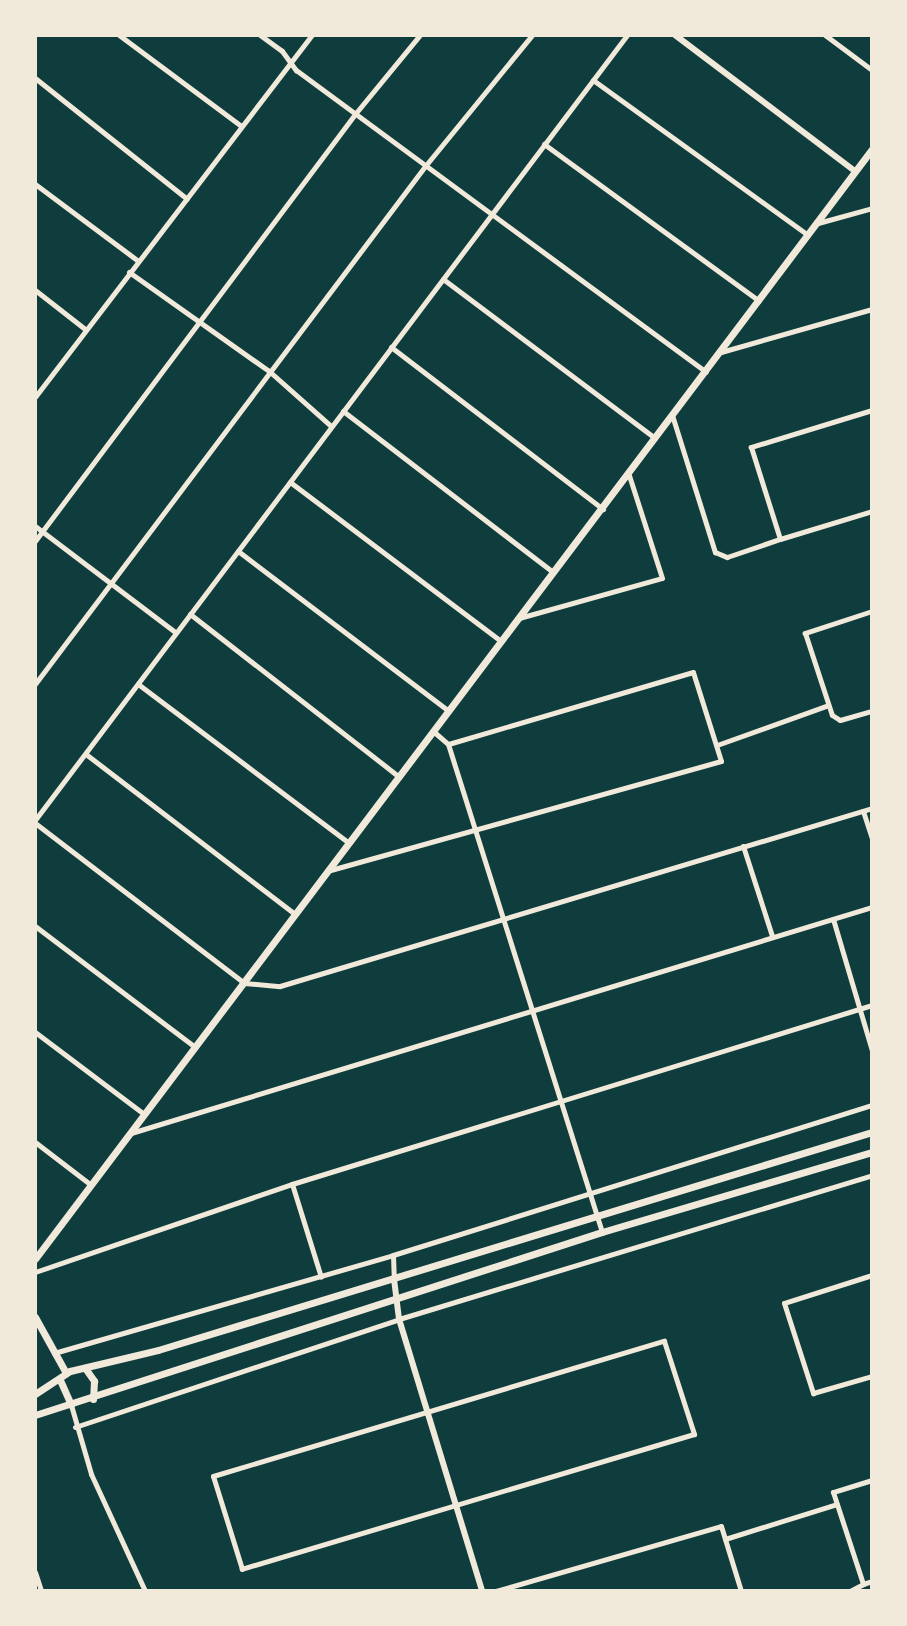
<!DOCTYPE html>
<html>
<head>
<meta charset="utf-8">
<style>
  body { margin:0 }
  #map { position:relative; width:907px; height:1626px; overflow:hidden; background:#0f3d3e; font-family:"Nunito Sans",sans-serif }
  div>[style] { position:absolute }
  .minor>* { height:5px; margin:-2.5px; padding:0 2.5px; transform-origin:2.5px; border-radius:2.5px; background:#f1e9da }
  .tertiary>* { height:6px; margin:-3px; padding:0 3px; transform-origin:3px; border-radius:3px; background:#f1e9da }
  .secondary>* { height:7px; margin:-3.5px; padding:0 3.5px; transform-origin:3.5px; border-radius:3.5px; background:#f1e9da }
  span { translate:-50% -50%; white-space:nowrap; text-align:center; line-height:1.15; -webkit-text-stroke:6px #f1e9da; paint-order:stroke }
  .frame { position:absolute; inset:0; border:37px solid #f1e9da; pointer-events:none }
</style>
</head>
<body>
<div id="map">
  <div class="minor">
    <i style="left:119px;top:35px;width:152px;rotate:36.7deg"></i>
    <i style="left:260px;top:35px;width:27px;rotate:36deg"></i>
    <i style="left:282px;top:51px;width:24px;rotate:54deg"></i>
    <i style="left:296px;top:70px;width:509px;rotate:36.37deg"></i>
    <i style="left:825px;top:35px;width:59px;rotate:36.7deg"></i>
    <i style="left:35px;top:78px;width:194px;rotate:38.5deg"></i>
    <i style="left:593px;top:80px;width:265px;rotate:35.8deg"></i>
    <i style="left:544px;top:144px;width:266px;rotate:36.1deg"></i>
    <i style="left:35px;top:184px;width:127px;rotate:36.7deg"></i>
    <i style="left:818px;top:223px;width:56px;rotate:-15.5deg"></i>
    <i style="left:129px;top:272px;width:171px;rotate:35.3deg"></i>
    <i style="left:269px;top:371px;width:83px;rotate:41.6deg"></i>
    <i style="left:443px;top:279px;width:265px;rotate:36.9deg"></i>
    <i style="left:35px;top:290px;width:63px;rotate:38deg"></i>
    <i style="left:391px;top:347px;width:267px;rotate:37.4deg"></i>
    <i style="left:721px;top:352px;width:157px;rotate:-15.9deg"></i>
    <i style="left:35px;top:397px;width:456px;rotate:-52.6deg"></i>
    <i style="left:872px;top:410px;width:127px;rotate:163deg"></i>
    <i style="left:751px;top:447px;width:96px;rotate:72.5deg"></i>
    <i style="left:780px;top:539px;width:96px;rotate:-16.9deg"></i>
    <i style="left:343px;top:411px;width:265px;rotate:37.5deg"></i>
    <i style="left:672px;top:415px;width:144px;rotate:72.6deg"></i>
    <i style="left:715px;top:552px;width:13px;rotate:23deg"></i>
    <i style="left:727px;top:557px;width:56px;rotate:-18.8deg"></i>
    <i style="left:290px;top:482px;width:264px;rotate:37deg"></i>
    <i style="left:35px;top:526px;width:176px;rotate:37.1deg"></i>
    <i style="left:35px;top:541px;width:534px;rotate:-53.15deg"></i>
    <i style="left:355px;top:114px;width:102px;rotate:-50.6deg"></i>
    <i style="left:238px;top:551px;width:265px;rotate:37.2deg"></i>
    <i style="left:872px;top:611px;width:71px;rotate:161.8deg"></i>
    <i style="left:805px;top:633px;width:86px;rotate:71.8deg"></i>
    <i style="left:832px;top:715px;width:9px;rotate:32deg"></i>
    <i style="left:840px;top:720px;width:33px;rotate:-16deg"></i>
    <i style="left:190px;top:614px;width:264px;rotate:37.9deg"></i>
    <i style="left:519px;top:618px;width:148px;rotate:-15.6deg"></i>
    <i style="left:662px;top:578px;width:108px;rotate:-107.8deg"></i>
    <i style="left:35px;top:684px;width:650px;rotate:-53.01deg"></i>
    <i style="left:426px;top:165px;width:168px;rotate:-50.8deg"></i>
    <i style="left:138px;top:684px;width:263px;rotate:37deg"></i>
    <i style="left:433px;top:731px;width:20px;rotate:41deg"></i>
    <i style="left:448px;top:744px;width:512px;rotate:72.49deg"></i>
    <i style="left:717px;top:745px;width:116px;rotate:-19.7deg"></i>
    <i style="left:87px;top:755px;width:260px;rotate:37.4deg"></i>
    <i style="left:863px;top:811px;width:29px;rotate:72deg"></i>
    <i style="left:35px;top:820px;width:983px;rotate:-52.98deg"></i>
    <i style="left:35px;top:823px;width:263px;rotate:37.4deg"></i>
    <i style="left:244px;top:983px;width:36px;rotate:5deg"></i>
    <i style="left:280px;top:986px;width:618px;rotate:-16.73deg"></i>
    <i style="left:743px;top:846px;width:95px;rotate:72.1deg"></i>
    <i style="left:327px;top:871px;width:409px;rotate:-15.6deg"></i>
    <i style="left:721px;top:761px;width:93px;rotate:-107.5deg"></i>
    <i style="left:693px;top:672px;width:255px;rotate:163.6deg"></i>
    <i style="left:833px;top:919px;width:138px;rotate:73.5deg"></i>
    <i style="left:35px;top:926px;width:201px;rotate:37.1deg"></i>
    <i style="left:35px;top:1032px;width:136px;rotate:37deg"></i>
    <i style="left:131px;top:1133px;width:775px;rotate:-16.96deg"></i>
    <i style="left:35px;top:1142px;width:69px;rotate:37.4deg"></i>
    <i style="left:292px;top:1184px;width:97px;rotate:72.7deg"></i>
    <i style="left:393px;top:1255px;width:24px;rotate:88deg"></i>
    <i style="left:35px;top:1272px;width:272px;rotate:-18.9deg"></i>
    <i style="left:292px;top:1184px;width:607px;rotate:-17.15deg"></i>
    <i style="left:872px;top:1275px;width:92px;rotate:162.3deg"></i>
    <i style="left:784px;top:1303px;width:95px;rotate:72.1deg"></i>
    <i style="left:813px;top:1393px;width:61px;rotate:-16.1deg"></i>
    <i style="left:664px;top:1341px;width:98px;rotate:72.1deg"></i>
    <i style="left:694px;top:1434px;width:472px;rotate:163.4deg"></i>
    <i style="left:242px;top:1569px;width:97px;rotate:-107.3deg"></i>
    <i style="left:213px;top:1476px;width:471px;rotate:-16.7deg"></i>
    <i style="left:54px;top:1353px;width:353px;rotate:-16.1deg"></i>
    <i style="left:393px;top:1255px;width:502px;rotate:-17.39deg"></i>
    <i style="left:71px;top:1405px;width:72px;rotate:73.8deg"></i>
    <i style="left:91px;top:1474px;width:129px;rotate:65.2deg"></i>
    <i style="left:75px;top:1427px;width:342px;rotate:-18.4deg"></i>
    <i style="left:399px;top:1319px;width:494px;rotate:-16.9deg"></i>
    <i style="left:872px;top:1480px;width:41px;rotate:162.9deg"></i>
    <i style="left:833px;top:1492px;width:97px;rotate:71.9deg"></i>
    <i style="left:863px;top:1584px;width:9px;rotate:-18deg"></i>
    <i style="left:725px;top:1539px;width:117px;rotate:-17.4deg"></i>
    <i style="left:35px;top:1572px;width:20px;rotate:72deg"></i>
    <i style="left:496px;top:1591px;width:234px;rotate:-16.1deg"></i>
    <i style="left:721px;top:1526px;width:68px;rotate:72.9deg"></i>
    <i style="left:850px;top:1591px;width:15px;rotate:-28deg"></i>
  </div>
  <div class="tertiary">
    <i style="left:675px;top:35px;width:226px;rotate:37.1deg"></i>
    <i style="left:394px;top:1279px;width:40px;rotate:82.9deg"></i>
    <i style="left:399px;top:1319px;width:284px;rotate:73deg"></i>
  </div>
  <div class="secondary">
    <i style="left:35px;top:1259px;width:1390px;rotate:-52.98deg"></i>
    <i style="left:35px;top:1317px;width:64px;rotate:61deg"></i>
    <i style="left:85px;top:1368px;width:16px;rotate:55deg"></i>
    <i style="left:94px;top:1381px;width:18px;rotate:93deg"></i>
    <i style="left:60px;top:1380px;width:27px;rotate:66deg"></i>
    <i style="left:35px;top:1394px;width:42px;rotate:-33.3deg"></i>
    <i style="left:70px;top:1371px;width:90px;rotate:-13.4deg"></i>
    <i style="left:158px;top:1350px;width:747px;rotate:-16.98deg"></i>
    <i style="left:35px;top:1415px;width:596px;rotate:-17.89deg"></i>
    <i style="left:602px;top:1232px;width:282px;rotate:-16.5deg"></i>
  </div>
  <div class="frame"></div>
</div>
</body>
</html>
